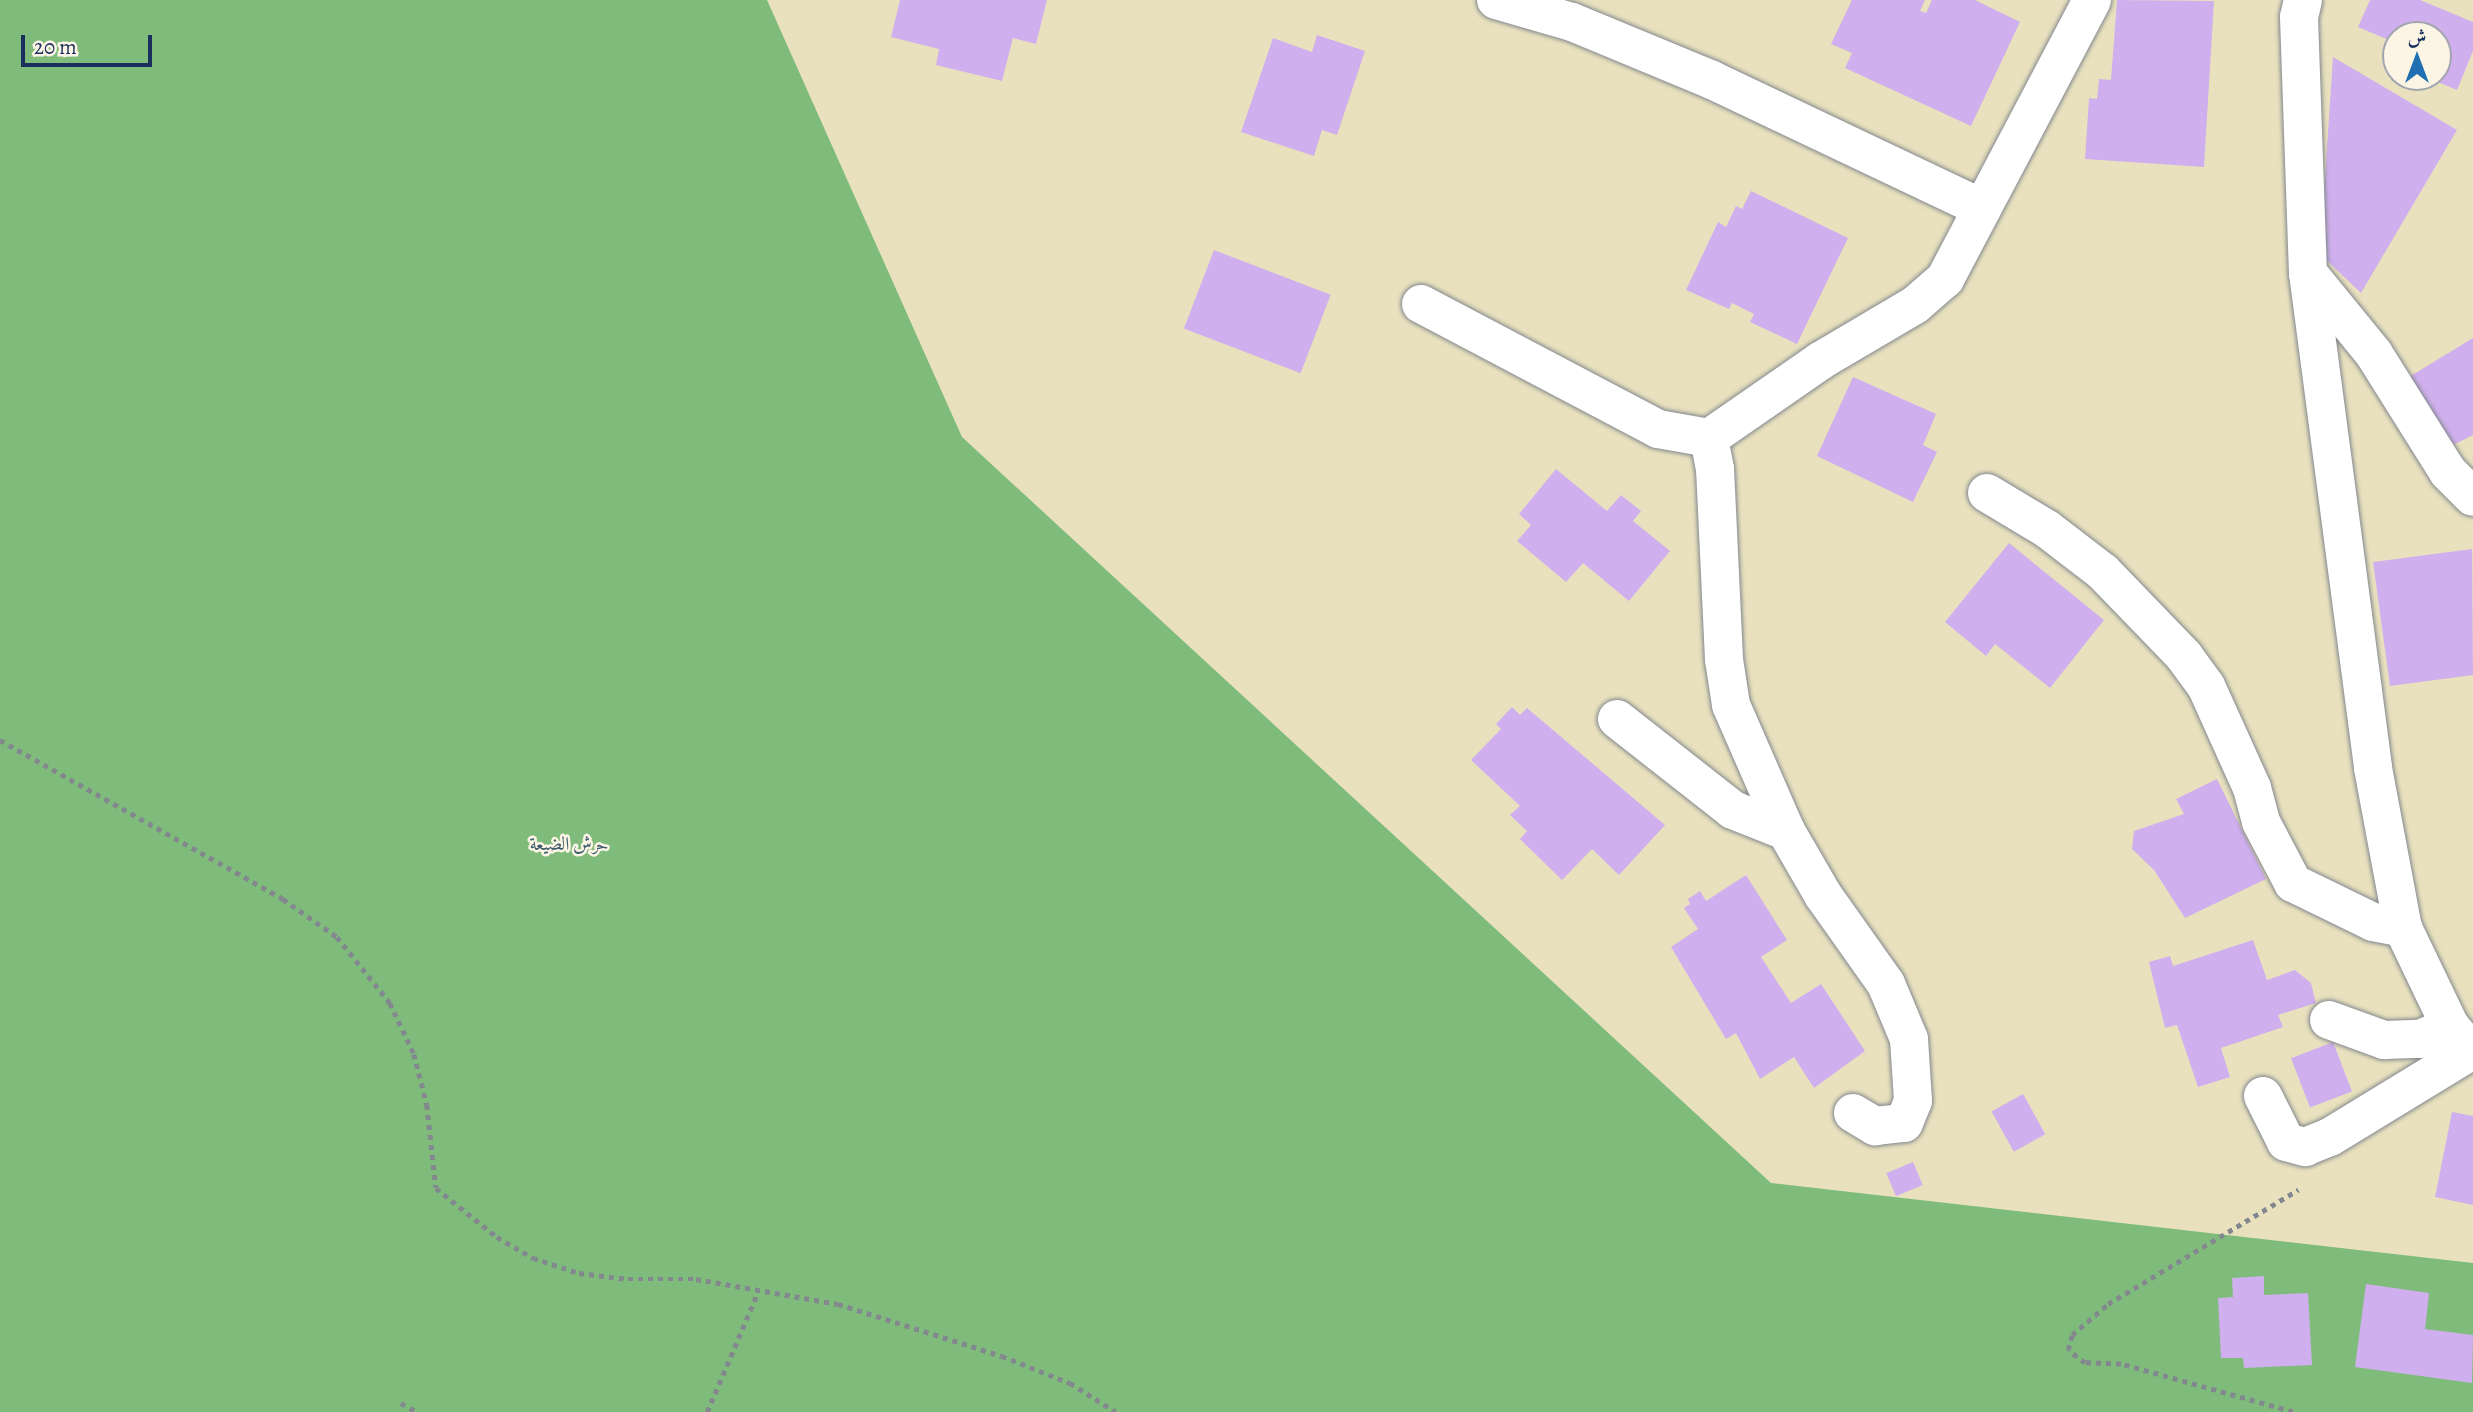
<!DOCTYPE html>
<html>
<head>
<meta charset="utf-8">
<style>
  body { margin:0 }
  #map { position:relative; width:2473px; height:1412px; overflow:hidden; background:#e9e1be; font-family:Alegreya,Amiri,serif }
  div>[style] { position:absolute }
  .forest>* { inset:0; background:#7fbc7b }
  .building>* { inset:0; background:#d0afee; transform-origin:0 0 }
  .path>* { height:4.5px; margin-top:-2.25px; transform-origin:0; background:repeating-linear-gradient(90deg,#82888e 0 5px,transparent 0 10px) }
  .roads { filter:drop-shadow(0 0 2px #82888e) drop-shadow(0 0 2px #82888e) }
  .minor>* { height:38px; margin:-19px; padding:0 19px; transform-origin:19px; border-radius:19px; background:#fff }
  span { translate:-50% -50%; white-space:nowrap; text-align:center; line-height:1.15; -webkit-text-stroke:5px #fcf5e5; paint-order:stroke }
  .park-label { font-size:19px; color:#3c5a6b }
  .north { position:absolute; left:2382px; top:21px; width:70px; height:70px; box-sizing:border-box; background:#fcf5e5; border:2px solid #a2a6af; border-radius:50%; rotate:0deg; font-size:19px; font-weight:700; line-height:28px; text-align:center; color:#1b2f5e }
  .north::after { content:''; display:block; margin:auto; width:24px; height:32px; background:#1f6fb2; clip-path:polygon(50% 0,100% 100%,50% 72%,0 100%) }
  .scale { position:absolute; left:21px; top:35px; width:131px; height:32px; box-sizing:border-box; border:4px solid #1b2f5e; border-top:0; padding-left:9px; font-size:21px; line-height:24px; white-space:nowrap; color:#1b2f5e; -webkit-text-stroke:5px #fcf5e5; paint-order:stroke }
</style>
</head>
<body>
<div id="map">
  <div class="forest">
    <i style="clip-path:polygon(0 0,767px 0,962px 437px,1771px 1183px,2473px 1263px,2473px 1412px,0 1412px)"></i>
  </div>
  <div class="building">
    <i style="clip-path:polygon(900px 0,1047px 0,1036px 44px,1013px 38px,1002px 81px,936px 65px,939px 49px,891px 37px)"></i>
    <i style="clip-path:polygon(1852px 0,1925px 0,1920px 11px,1926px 13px,1932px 0,1975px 0,2020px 22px,1971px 126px,1845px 68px,1852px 53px,1831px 44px)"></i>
    <i style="clip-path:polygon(2117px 0,2214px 1px,2204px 167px,2085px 159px,2089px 98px,2097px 99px,2099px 79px,2111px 80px)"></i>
    <i style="clip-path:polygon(2370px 0,2420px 0,2473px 22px,2473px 51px,2457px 90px,2426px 77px,2438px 77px,2438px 35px,2396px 35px,2396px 43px,2358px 27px)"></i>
    <i style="clip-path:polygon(1317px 35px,1365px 51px,1337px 135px,1322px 130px,1314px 156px,1241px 132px,1273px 38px,1312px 52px)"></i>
    <i style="clip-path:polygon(2333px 57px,2457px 130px,2361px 293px,2320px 254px)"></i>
    <i style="clip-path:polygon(1751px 191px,1848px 238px,1797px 344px,1750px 322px,1754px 314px,1732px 303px,1729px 309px,1686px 290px,1718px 222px,1726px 227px,1736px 206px,1742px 209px)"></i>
    <i style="left:1214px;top:250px;width:125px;height:84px;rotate:21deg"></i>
    <i style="clip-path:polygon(2473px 338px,2473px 435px,2445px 449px,2409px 377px)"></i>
    <i style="clip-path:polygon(1853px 377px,1936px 414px,1923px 445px,1937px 452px,1913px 502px,1817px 456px)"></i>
    <i style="clip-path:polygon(1556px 469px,1607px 511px,1621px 495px,1641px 511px,1633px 521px,1670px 551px,1629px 601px,1583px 563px,1566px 582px,1517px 541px,1531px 525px,1519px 514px)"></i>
    <i style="clip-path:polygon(2009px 543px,2104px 620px,2050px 688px,1995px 644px,1986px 656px,1945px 622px)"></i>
    <i style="clip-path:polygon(2472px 549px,2473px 675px,2390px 686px,2373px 562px)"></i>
    <i style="clip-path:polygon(1512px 707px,1520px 715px,1527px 708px,1665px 825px,1619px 875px,1592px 849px,1562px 880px,1520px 839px,1527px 831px,1510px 815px,1520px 806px,1471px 760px,1501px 729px,1496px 724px)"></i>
    <i style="clip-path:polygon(2217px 779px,2266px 879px,2185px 918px,2154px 870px,2132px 849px,2134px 831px,2184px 814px,2176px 799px)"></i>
    <i style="clip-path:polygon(1746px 875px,1787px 940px,1761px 957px,1791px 1003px,1821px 984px,1865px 1051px,1814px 1088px,1794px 1057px,1760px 1079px,1736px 1033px,1726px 1039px,1671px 947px,1698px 929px,1684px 908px,1690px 904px,1688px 899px,1700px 891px,1706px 901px)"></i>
    <i style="clip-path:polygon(2253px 940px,2267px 980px,2295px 970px,2311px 983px,2316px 1003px,2278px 1015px,2283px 1027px,2221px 1048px,2230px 1077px,2198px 1087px,2177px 1025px,2165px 1028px,2149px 962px,2170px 956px,2173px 966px)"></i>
    <i style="left:2333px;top:1042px;width:53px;height:45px;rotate:69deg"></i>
    <i style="left:2023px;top:1094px;width:46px;height:36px;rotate:61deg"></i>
    <i style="clip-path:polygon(2452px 1112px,2473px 1116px,2473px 1205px,2435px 1197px)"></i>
    <i style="left:1913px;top:1162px;width:25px;height:29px;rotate:67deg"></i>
    <i style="clip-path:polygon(2264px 1276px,2264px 1295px,2308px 1293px,2312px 1365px,2244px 1368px,2243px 1358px,2221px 1358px,2218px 1298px,2233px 1297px,2232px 1278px)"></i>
    <i style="clip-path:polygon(2366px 1284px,2429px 1293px,2425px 1329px,2473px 1335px,2472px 1383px,2355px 1367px)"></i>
  </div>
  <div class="path">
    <i style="left:0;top:740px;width:325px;rotate:29.3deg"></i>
    <i style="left:283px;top:899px;width:66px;rotate:35.1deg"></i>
    <i style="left:337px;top:937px;width:85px;rotate:51.2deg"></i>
    <i style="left:390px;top:1003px;width:56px;rotate:64.8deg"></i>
    <i style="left:414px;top:1054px;width:53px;rotate:75.7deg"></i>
    <i style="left:427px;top:1105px;width:83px;rotate:83.8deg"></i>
    <i style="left:436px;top:1188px;width:78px;rotate:38.8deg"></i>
    <i style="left:497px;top:1237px;width:42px;rotate:30.3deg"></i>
    <i style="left:533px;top:1258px;width:48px;rotate:18.1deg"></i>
    <i style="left:579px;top:1273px;width:49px;rotate:7deg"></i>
    <i style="left:628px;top:1279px;width:68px"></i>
    <i style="left:696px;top:1279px;width:144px;rotate:10deg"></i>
    <i style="left:838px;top:1304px;width:172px;rotate:17.6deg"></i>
    <i style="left:1002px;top:1356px;width:73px;rotate:21.7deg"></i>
    <i style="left:1070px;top:1383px;width:54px;rotate:32.2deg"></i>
    <i style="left:401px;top:1403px;width:18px;rotate:29deg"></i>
    <i style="left:707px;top:1412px;width:130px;rotate:-67deg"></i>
    <i style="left:2293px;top:1412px;width:179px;rotate:-164.4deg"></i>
    <i style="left:2121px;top:1364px;width:36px;rotate:-178deg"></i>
    <i style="left:2085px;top:1363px;width:21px;rotate:-143deg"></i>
    <i style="left:2068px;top:1350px;width:16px;rotate:-75deg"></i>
    <i style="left:2072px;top:1335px;width:48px;rotate:-40.7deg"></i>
    <i style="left:2108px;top:1304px;width:222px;rotate:-31deg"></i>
  </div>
  <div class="roads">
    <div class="minor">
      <i style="left:1496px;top:0;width:79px;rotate:16.1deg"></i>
      <i style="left:1572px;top:22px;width:152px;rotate:22.5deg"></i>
      <i style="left:1712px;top:80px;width:299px;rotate:25.4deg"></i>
      <i style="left:2303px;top:0;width:17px;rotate:103deg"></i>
      <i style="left:2299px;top:17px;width:256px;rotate:88deg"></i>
      <i style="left:2308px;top:273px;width:499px;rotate:82.5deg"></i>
      <i style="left:2373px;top:768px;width:163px;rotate:79.4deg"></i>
      <i style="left:2403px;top:928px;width:109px;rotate:64.4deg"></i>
      <i style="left:2450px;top:1026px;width:35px;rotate:50deg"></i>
      <i style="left:2308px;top:273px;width:104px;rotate:50.8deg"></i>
      <i style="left:2374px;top:354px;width:139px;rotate:57.9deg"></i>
      <i style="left:2448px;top:472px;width:35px;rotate:45deg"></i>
      <i style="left:1421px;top:304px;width:268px;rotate:27.8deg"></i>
      <i style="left:1658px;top:429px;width:52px;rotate:10deg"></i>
      <i style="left:1987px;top:493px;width:70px;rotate:31deg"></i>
      <i style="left:2047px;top:529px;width:71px;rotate:37.5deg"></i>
      <i style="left:2103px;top:572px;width:117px;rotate:46deg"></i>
      <i style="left:2184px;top:656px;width:37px;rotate:54deg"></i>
      <i style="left:2206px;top:686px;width:112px;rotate:65.7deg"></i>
      <i style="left:2252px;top:788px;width:35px;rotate:75deg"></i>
      <i style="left:2261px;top:822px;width:69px;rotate:62.3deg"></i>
      <i style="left:2293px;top:883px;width:89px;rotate:26deg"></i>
      <i style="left:2373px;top:922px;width:31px;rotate:11deg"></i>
      <i style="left:1617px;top:719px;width:147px;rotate:38.1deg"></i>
      <i style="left:1733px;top:810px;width:57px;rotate:21.6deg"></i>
      <i style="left:2329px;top:1020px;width:59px;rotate:20deg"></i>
      <i style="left:2384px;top:1040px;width:36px;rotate:-2deg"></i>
      <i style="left:2420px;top:1039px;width:33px;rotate:-23deg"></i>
      <i style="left:2263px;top:1096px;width:51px;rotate:63.4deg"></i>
      <i style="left:2286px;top:1142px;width:20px;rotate:15deg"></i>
      <i style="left:2305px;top:1147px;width:27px;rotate:-22deg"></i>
      <i style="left:2330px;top:1137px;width:165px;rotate:-31.4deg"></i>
      <i style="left:1853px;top:1113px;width:26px;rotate:31deg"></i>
      <i style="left:1875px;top:1126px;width:29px;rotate:-6deg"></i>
      <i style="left:1904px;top:1123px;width:24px;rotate:-68deg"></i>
      <i style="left:1913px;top:1101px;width:62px;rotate:-93.7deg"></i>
      <i style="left:1909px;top:1039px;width:60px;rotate:-112.7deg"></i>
      <i style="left:1886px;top:984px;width:109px;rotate:-125.3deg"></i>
      <i style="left:1823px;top:895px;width:74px;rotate:-120deg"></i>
      <i style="left:1786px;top:831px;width:137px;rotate:-113.6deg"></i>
      <i style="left:1731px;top:705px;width:47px;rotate:-98.7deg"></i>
      <i style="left:1724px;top:659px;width:190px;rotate:-92.7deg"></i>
      <i style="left:1715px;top:469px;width:32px;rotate:-101deg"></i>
      <i style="left:1709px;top:438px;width:135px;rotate:-34.7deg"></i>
      <i style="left:1820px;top:361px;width:110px;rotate:-30.5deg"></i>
      <i style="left:1915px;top:305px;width:40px;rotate:-41deg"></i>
      <i style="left:1945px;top:279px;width:315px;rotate:-62.2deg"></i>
    </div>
  </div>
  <div class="park-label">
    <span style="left:569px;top:845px">حرش الضيعة</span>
  </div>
  <div class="north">ش</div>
  <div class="scale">20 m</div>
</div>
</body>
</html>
